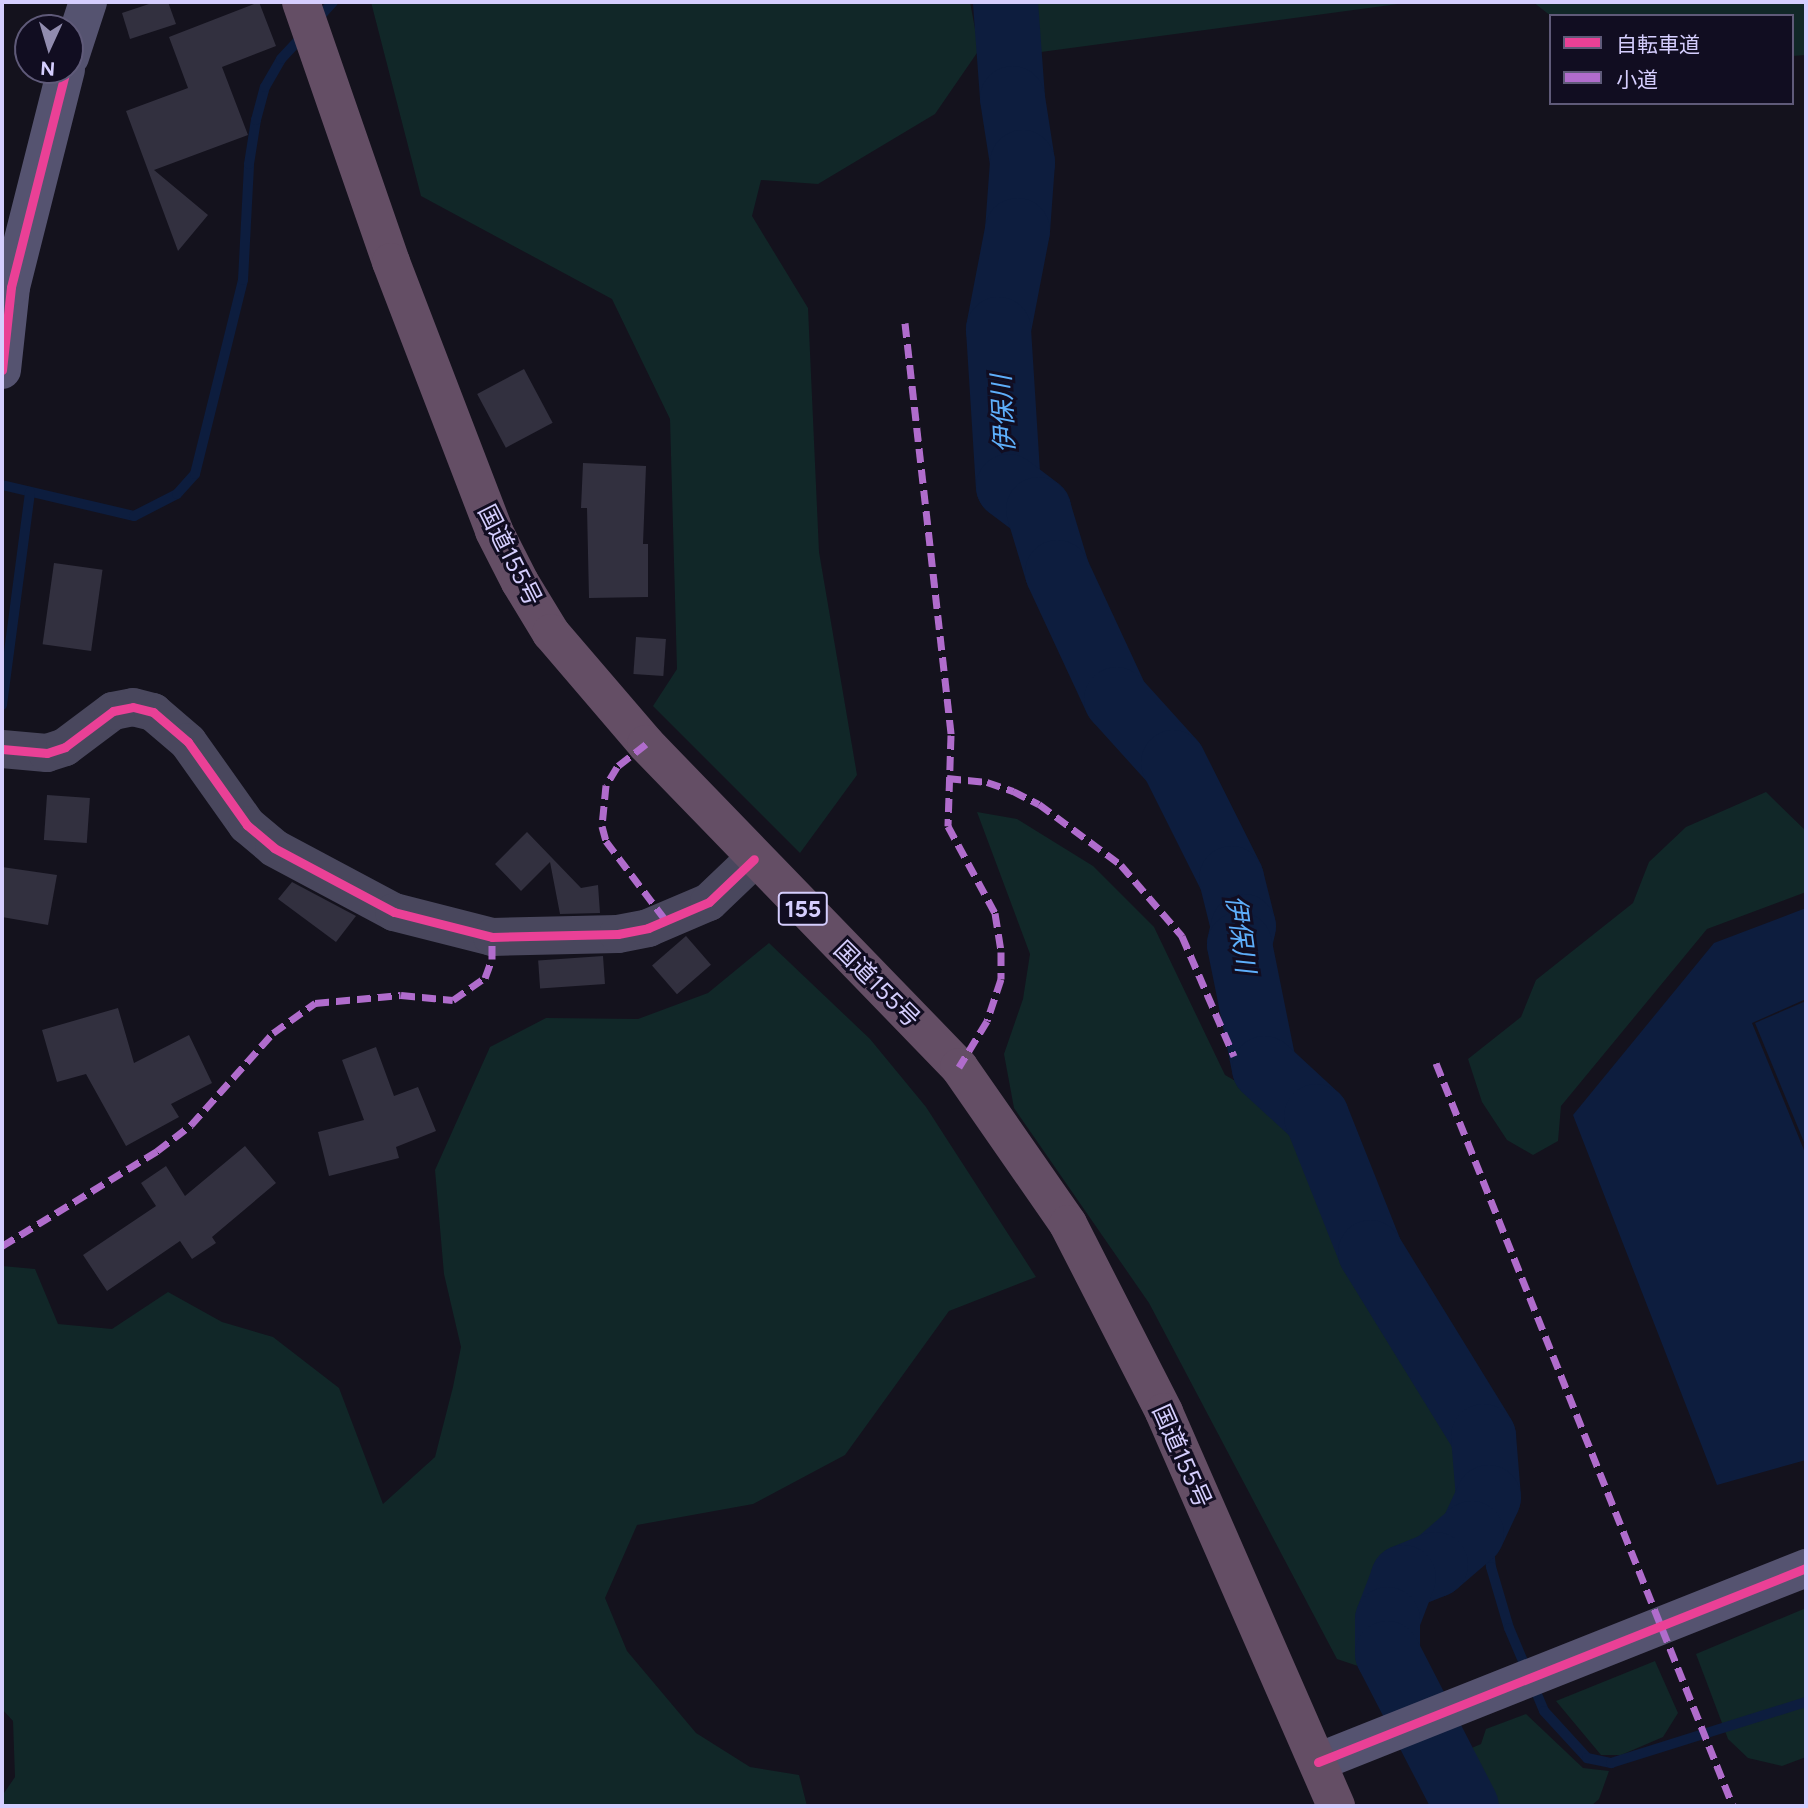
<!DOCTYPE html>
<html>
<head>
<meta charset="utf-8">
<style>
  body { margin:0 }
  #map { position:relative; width:1808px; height:1808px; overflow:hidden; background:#14121d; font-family:Figtree,"Noto Sans JP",sans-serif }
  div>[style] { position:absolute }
  .green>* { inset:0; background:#112728 }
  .water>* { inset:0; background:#0d1d3e }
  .stream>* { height:10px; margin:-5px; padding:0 5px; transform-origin:5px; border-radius:5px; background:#0d1d3e }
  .river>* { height:65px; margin:-32.5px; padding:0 32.5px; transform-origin:32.5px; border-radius:32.5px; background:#0d1d3e }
  .building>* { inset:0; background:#32303f; transform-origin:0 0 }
  .street>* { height:38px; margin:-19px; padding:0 19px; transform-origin:19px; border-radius:19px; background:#49475d }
  .secondary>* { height:38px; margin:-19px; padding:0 19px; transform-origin:19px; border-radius:19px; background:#555370 }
  .highway>* { height:38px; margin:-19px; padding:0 19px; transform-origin:19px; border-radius:19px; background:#644e65 }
  .quiet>* { height:7px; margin-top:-3.5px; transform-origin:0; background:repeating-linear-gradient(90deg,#b06ccc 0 14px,transparent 0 21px) }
  .cycleway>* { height:9px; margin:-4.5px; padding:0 4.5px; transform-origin:4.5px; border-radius:4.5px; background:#ea4096 }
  span { translate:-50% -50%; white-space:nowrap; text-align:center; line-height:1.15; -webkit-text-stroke:6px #110d21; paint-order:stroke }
  .shield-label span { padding:2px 5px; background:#110d21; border:2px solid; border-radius:5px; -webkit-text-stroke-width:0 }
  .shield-label { font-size:23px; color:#d5cefe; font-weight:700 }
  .street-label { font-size:24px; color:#d5cefe }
  .water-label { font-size:26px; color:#5eaffc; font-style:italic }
  .frame { position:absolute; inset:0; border:4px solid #d5cefe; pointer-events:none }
  .legend { position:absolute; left:1549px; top:14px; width:245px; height:91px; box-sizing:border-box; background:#110d21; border:2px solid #5f5a79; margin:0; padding:9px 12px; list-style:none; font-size:21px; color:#d5cefe }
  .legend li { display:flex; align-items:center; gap:14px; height:35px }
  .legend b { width:35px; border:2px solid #5f5a79 }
  .north { position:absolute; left:14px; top:14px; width:70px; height:70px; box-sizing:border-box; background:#110d21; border:2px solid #5f5a79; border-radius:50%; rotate:184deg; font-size:19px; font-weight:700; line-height:28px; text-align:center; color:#d5cefe }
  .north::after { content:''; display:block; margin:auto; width:24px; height:32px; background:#918caf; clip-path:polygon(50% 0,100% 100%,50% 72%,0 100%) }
</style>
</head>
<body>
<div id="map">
  <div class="green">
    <i style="clip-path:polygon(371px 2px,970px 2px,979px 50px,935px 114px,818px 184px,761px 180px,752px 216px,808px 308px,819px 552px,857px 775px,800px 853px,653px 706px,677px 669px,670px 419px,612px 299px,421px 196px)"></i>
    <i style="clip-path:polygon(1022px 2px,1413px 2px,1026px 54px)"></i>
    <i style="clip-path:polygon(1533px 2px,1806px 2px,1806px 55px,1792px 56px,1792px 16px,1551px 16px)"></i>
    <i style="clip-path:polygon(1766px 792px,1806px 831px,1806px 892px,1707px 929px,1561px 1106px,1558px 1141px,1533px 1155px,1507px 1140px,1482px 1102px,1468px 1059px,1521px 1017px,1536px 980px,1633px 903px,1649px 862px,1686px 827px)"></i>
    <i style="clip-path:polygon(977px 812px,1017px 819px,1093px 866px,1154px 927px,1225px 1075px,1299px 1117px,1337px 1212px,1394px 1328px,1446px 1409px,1465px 1453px,1472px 1499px,1458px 1525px,1430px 1553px,1401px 1565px,1373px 1607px,1373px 1671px,1337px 1659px,1149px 1303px,1014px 1108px,1004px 1054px,1023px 999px,1030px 954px)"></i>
    <i style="clip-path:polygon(769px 943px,870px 1039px,926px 1107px,1036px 1277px,949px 1311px,845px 1455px,753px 1504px,637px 1525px,605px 1598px,627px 1651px,696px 1733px,750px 1767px,799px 1775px,807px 1806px,2px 1806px,2px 1796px,15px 1777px,13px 1721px,2px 1709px,2px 1266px,35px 1269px,58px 1324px,112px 1329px,168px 1292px,222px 1322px,273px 1337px,339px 1388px,383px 1504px,435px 1457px,453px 1387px,461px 1347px,444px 1274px,435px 1170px,490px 1047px,546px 1018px,638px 1019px,708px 993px)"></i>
    <i style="clip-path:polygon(1806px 1608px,1806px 1757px,1782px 1766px,1748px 1758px,1728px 1739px,1696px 1654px)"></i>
    <i style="clip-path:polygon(1655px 1661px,1678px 1713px,1663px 1737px,1621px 1755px,1601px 1755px,1556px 1701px)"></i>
    <i style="clip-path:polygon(1526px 1714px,1583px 1768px,1609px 1771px,1599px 1799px,1591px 1806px,1477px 1806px,1453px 1756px,1481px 1744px,1486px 1729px)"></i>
  </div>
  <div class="water">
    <i style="clip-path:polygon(1806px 908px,1806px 999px,1752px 1023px,1806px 1155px,1806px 1460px,1717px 1485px,1573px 1115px,1714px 943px)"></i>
    <i style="clip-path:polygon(1806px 1001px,1806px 1147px,1755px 1023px)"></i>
  </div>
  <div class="stream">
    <i style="left:315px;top:22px;width:27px;rotate:-48deg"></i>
    <i style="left:2px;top:485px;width:136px;rotate:13.2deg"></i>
    <i style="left:134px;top:516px;width:48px;rotate:-27.1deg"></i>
    <i style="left:177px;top:494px;width:27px;rotate:-48deg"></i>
    <i style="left:195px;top:474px;width:200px;rotate:-76.1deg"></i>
    <i style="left:243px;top:280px;width:116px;rotate:-87deg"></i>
    <i style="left:249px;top:164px;width:45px;rotate:-81deg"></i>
    <i style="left:256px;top:120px;width:34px;rotate:-75deg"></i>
    <i style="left:265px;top:87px;width:32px;rotate:-60deg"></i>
    <i style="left:281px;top:59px;width:34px;rotate:-47deg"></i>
    <i style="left:2px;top:705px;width:215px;rotate:-82.5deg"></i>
    <i style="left:1484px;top:1504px;width:63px;rotate:83.7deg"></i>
    <i style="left:1491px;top:1567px;width:64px;rotate:73.6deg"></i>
    <i style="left:1509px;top:1628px;width:90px;rotate:67.1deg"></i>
    <i style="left:1544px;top:1711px;width:64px;rotate:47.5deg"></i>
    <i style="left:1587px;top:1758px;width:25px;rotate:12deg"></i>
    <i style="left:1611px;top:1763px;width:204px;rotate:-17.4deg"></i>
  </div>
  <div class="river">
    <i style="left:1005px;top:2px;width:96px;rotate:85.8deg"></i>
    <i style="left:1012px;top:98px;width:65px;rotate:81.1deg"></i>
    <i style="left:1022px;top:162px;width:68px;rotate:94.2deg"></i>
    <i style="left:1017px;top:230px;width:101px;rotate:100.9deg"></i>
    <i style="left:998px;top:329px;width:157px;rotate:86.4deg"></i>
    <i style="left:1008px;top:486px;width:38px;rotate:37deg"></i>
    <i style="left:1038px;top:509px;width:66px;rotate:73.2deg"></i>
    <i style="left:1057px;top:572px;width:140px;rotate:65.1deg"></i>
    <i style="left:1116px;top:699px;width:85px;rotate:47.9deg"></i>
    <i style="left:1173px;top:762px;width:130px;rotate:63.4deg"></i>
    <i style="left:1231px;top:878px;width:49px;rotate:76deg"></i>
    <i style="left:1243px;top:926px;width:18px;rotate:103deg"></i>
    <i style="left:1239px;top:944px;width:126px;rotate:78.6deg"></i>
    <i style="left:1264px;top:1068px;width:71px;rotate:42.7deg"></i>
    <i style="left:1316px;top:1116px;width:146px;rotate:68.3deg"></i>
    <i style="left:1370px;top:1252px;width:216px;rotate:58.4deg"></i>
    <i style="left:1483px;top:1436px;width:61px;rotate:85.3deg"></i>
    <i style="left:1488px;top:1497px;width:40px;rotate:115deg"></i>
    <i style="left:1471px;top:1533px;width:48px;rotate:139.3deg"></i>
    <i style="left:1435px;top:1564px;width:35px;rotate:158deg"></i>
    <i style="left:1403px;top:1577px;width:45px;rotate:110.9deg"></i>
    <i style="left:1387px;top:1619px;width:34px;rotate:90deg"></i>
    <i style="left:1387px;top:1653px;width:172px;rotate:62.7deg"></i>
  </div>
  <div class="building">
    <i style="clip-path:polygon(155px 2px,168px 2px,176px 24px,130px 39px,122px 13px)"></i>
    <i style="clip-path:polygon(259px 2px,276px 46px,222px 67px,248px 135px,154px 170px,208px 215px,178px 251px,126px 111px,188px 88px,169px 37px)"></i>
    <i style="left:524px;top:369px;width:61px;height:53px;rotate:62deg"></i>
    <i style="clip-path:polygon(583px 463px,646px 466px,643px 544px,648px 544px,648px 597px,589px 598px,587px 508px,581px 508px)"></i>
    <i style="left:54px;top:563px;width:49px;height:82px;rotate:8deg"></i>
    <i style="left:636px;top:637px;width:30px;height:37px;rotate:4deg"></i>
    <i style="left:47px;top:795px;width:43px;height:45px;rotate:4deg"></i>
    <i style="clip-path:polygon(527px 832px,581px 888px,598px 885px,600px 913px,560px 914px,550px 862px,521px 891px,495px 864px)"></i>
    <i style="clip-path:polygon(2px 867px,57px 875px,48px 925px,2px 917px)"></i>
    <i style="clip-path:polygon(292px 882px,356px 916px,336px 942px,278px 899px)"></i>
    <i style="left:686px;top:936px;width:38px;height:45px;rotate:49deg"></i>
    <i style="left:603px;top:956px;width:28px;height:65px;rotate:86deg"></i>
    <i style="clip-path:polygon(118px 1008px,134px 1063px,189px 1035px,212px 1083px,171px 1104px,179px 1117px,126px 1146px,86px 1074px,57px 1082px,42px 1030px)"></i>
    <i style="clip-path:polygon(376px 1047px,394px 1096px,418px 1087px,436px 1131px,396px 1147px,399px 1158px,329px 1176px,318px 1132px,364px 1120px,342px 1060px)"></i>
    <i style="clip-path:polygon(245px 1146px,276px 1183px,212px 1237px,216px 1243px,192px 1259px,180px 1241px,107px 1291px,83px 1255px,156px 1206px,141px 1183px,166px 1166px,185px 1196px)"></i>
  </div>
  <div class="street">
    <i style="left:2px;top:749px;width:45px;rotate:5.1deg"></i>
    <i style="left:47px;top:753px;width:19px;rotate:-18deg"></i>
    <i style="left:65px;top:747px;width:60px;rotate:-36.9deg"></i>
    <i style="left:113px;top:711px;width:20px;rotate:-11deg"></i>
    <i style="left:133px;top:707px;width:21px;rotate:14deg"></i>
    <i style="left:153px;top:712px;width:46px;rotate:40.6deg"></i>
    <i style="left:188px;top:742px;width:102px;rotate:54.6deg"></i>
    <i style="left:247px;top:825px;width:35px;rotate:40deg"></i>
    <i style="left:274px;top:848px;width:136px;rotate:28.1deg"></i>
    <i style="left:394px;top:912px;width:101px;rotate:14.3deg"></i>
    <i style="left:492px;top:937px;width:126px;rotate:-1.4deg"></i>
    <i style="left:618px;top:934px;width:31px;rotate:-11deg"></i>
    <i style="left:648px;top:928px;width:66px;rotate:-23.1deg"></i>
    <i style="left:709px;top:902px;width:62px;rotate:-43.7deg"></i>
  </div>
  <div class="secondary">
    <i style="left:70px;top:57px;width:58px;rotate:-71.9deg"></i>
    <i style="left:2px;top:370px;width:83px;rotate:-83.8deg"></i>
    <i style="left:11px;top:287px;width:224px;rotate:-75.8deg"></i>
    <i style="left:1318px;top:1762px;width:525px;rotate:-21.68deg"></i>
  </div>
  <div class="highway">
    <i style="left:301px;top:2px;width:275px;rotate:70.9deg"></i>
    <i style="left:391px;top:262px;width:288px;rotate:69deg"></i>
    <i style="left:494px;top:531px;width:57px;rotate:63deg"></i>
    <i style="left:520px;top:582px;width:60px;rotate:58.7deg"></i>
    <i style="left:551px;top:633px;width:146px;rotate:49.4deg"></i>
    <i style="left:646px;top:744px;width:450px;rotate:45.9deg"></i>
    <i style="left:959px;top:1067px;width:191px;rotate:55.2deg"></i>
    <i style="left:1068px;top:1224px;width:211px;rotate:62.9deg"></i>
    <i style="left:1164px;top:1412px;width:430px;rotate:66.4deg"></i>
  </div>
  <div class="quiet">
    <i style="left:905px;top:323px;width:415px;rotate:83.6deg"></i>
    <i style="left:951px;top:735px;width:91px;rotate:91.9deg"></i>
    <i style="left:948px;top:826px;width:99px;rotate:61.6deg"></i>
    <i style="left:995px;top:913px;width:39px;rotate:81deg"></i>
    <i style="left:1001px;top:952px;width:27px;rotate:90deg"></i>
    <i style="left:1001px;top:979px;width:44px;rotate:108.4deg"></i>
    <i style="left:987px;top:1021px;width:54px;rotate:121.3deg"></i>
    <i style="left:646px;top:744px;width:37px;rotate:142deg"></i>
    <i style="left:617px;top:767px;width:21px;rotate:121deg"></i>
    <i style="left:606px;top:785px;width:41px;rotate:95.6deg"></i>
    <i style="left:602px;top:826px;width:16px;rotate:75deg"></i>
    <i style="left:606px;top:841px;width:101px;rotate:53deg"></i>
    <i style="left:947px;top:778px;width:40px;rotate:5.7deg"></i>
    <i style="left:987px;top:782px;width:28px;rotate:19deg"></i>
    <i style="left:1013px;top:791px;width:29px;rotate:27deg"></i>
    <i style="left:1039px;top:804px;width:102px;rotate:36.6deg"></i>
    <i style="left:1121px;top:865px;width:94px;rotate:49.3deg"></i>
    <i style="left:1182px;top:936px;width:131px;rotate:66.6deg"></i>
    <i style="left:1436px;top:1063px;width:800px;rotate:68.21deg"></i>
    <i style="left:2px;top:1246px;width:182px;rotate:-31.5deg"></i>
    <i style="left:157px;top:1151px;width:43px;rotate:-37.4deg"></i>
    <i style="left:191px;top:1125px;width:123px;rotate:-48.3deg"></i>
    <i style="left:273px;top:1033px;width:52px;rotate:-35.5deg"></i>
    <i style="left:315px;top:1003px;width:86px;rotate:-5.3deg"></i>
    <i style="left:401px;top:995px;width:52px;rotate:5.5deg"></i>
    <i style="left:453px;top:1000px;width:39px;rotate:-35deg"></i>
    <i style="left:485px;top:978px;width:20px;rotate:-70deg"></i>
    <i style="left:492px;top:959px;width:22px;rotate:-90deg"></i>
  </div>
  <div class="cycleway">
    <i style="left:2px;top:370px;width:83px;rotate:-83.8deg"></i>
    <i style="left:11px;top:287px;width:224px;rotate:-75.8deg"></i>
    <i style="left:2px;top:749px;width:45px;rotate:5.1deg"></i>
    <i style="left:47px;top:753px;width:19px;rotate:-18deg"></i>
    <i style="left:65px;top:747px;width:60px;rotate:-36.9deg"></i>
    <i style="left:113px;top:711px;width:20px;rotate:-11deg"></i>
    <i style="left:133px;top:707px;width:21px;rotate:14deg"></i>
    <i style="left:153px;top:712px;width:46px;rotate:40.6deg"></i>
    <i style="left:188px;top:742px;width:102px;rotate:54.6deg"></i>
    <i style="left:247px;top:825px;width:35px;rotate:40deg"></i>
    <i style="left:274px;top:848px;width:136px;rotate:28.1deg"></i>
    <i style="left:394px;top:912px;width:101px;rotate:14.3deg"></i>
    <i style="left:492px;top:937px;width:126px;rotate:-1.4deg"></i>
    <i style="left:618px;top:934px;width:31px;rotate:-11deg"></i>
    <i style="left:648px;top:928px;width:66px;rotate:-23.1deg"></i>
    <i style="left:709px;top:902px;width:62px;rotate:-43.7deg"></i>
    <i style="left:1318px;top:1762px;width:525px;rotate:-21.68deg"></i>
  </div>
  <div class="shield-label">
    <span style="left:803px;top:909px">155</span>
  </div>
  <div class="street-label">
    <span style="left:510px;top:555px;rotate:63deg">国道155号</span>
    <span style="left:877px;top:984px;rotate:45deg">国道155号</span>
    <span style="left:1182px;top:1456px;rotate:66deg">国道155号</span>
  </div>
  <div class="water-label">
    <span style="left:1004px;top:414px;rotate:-93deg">伊保川</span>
    <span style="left:1240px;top:934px;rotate:82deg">伊保川</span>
  </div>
  <div class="frame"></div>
  <ul class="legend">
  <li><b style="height:9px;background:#ea4096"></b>自転車道</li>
  <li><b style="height:9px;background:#b06ccc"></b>小道</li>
  </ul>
  <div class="north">N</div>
</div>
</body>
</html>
